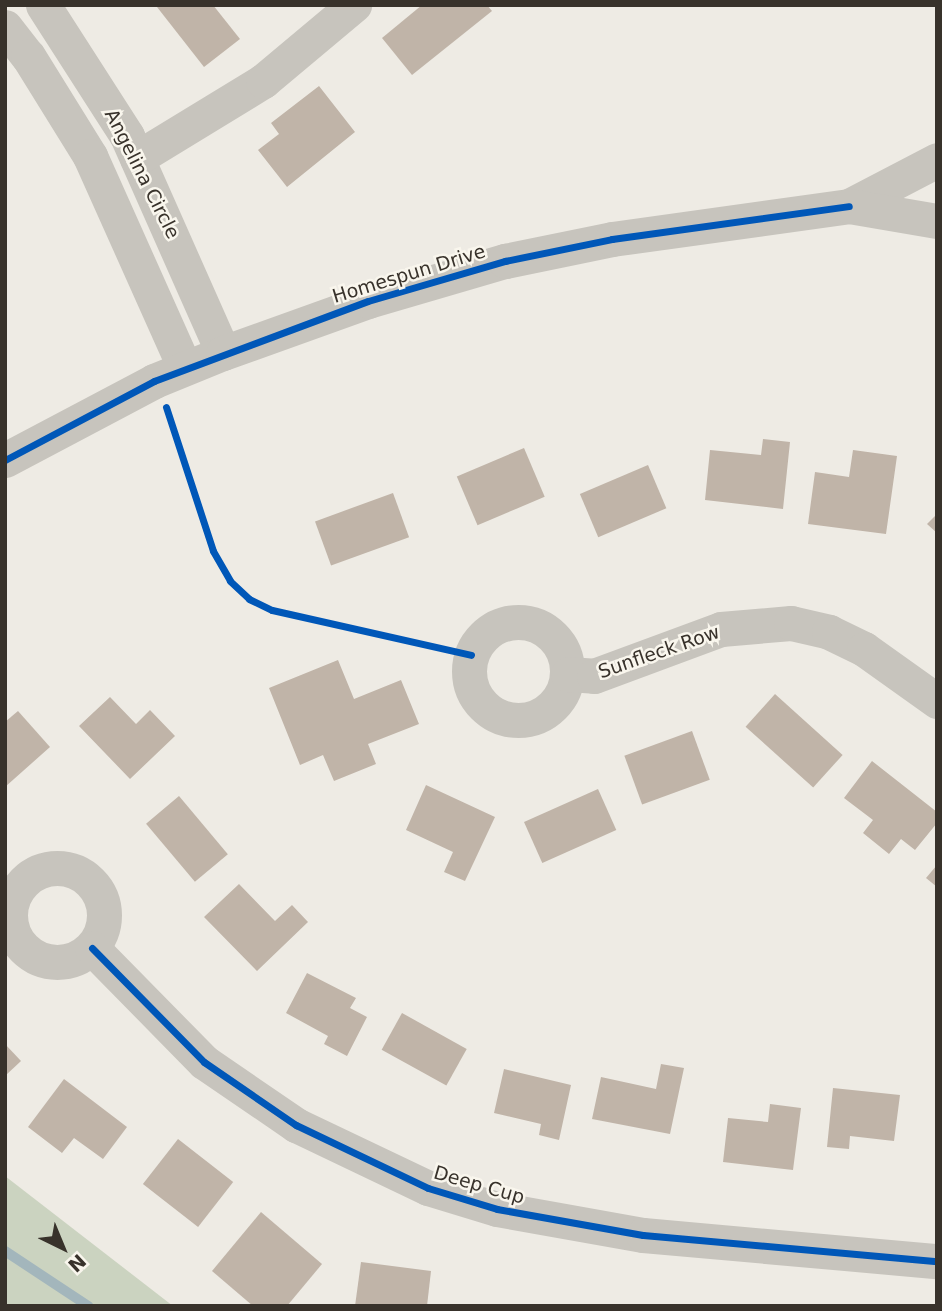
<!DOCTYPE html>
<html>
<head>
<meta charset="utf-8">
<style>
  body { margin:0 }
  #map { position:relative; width:942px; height:1311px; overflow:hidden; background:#eeebe4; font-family:"DejaVu Sans",sans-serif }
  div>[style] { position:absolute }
  .green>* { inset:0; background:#cbd3c0 }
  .stream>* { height:10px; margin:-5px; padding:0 5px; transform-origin:5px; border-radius:5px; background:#a3b6bc }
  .building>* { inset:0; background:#c0b4a8; transform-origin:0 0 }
  .path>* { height:4.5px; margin-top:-2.25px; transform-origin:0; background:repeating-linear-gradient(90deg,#bfbcb6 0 3.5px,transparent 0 7px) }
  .minor>* { height:35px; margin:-17.5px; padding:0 17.5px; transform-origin:17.5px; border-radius:17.5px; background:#c7c4bd }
  .minor>.ring { margin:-17.5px; padding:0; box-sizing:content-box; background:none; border:35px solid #c7c4bd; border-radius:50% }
  .cycleway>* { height:7px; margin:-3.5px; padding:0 3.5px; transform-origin:3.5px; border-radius:3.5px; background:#0057b8 }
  span { translate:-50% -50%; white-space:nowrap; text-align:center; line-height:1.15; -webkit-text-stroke:5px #f9f6ed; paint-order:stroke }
  .street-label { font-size:19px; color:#38322b }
  .frame { position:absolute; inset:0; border:7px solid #38322b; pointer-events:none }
  .north { position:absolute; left:28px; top:1213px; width:70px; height:70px; -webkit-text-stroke:5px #f9f6ed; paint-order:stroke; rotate:137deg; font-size:19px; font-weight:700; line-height:28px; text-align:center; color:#38322b }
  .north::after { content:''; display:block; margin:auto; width:24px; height:32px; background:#38322b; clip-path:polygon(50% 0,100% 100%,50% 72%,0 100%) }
</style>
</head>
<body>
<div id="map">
  <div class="green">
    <i style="clip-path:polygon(5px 1176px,173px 1306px,5px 1306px)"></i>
  </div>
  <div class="stream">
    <i style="left:5px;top:1251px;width:100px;rotate:33.5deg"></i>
  </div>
  <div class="building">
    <i style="clip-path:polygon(159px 5px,213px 5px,240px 39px,204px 67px,157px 7px)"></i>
    <i style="clip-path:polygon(422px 5px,487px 5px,492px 11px,412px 75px,382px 38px)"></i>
    <i style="clip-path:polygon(319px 86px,355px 132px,287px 187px,258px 150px,279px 134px,271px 123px)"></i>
    <i style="clip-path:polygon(763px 439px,790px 442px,783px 509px,705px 500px,710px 450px,761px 455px)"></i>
    <i style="left:524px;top:448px;width:53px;height:73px;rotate:67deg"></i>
    <i style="clip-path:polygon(853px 450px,897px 456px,886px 534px,808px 524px,815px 472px,849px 477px)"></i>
    <i style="left:648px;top:465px;width:47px;height:74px;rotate:67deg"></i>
    <i style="left:393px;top:493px;width:47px;height:83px;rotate:70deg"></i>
    <i style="clip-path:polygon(937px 514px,937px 533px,927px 524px)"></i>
    <i style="clip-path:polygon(338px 660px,354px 699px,401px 680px,419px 724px,368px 744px,376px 764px,334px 781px,323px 755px,300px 765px,269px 688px)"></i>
    <i style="left:775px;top:694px;width:91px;height:44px;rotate:42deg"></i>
    <i style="clip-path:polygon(110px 697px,136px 724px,150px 710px,175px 736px,130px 779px,79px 726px)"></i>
    <i style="clip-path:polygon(18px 711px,50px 747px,5px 787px,5px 722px)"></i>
    <i style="left:692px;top:731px;width:52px;height:72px;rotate:70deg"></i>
    <i style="clip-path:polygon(872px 761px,937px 812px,937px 823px,915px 850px,901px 839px,889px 854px,863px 833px,873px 820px,844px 798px)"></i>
    <i style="clip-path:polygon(426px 785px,495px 817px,465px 881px,444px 872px,453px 852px,406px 830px)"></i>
    <i style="left:598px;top:789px;width:45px;height:81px;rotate:66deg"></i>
    <i style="left:179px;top:796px;width:76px;height:43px;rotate:50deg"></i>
    <i style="clip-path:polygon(937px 865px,937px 887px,926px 878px)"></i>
    <i style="clip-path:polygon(239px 884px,275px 921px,292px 905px,308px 922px,257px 971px,204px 917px)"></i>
    <i style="clip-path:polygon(307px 973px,356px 998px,350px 1008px,367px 1017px,347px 1056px,324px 1044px,328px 1036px,286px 1013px)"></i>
    <i style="left:402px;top:1013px;width:74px;height:42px;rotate:29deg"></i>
    <i style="clip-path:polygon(5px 1044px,21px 1061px,5px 1076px)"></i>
    <i style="clip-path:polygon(661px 1064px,684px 1068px,670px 1134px,592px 1119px,601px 1077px,656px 1089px)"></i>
    <i style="clip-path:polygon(504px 1069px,571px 1085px,559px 1140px,539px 1135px,541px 1124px,494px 1113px)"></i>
    <i style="clip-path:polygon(64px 1079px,127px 1127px,103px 1159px,74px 1138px,62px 1153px,28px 1127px)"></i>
    <i style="clip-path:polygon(833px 1088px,900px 1095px,894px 1141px,850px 1136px,849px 1149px,827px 1147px)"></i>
    <i style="clip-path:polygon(770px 1104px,801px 1108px,793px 1170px,723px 1162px,728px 1118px,768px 1122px)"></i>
    <i style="left:178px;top:1139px;width:70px;height:57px;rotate:38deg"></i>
    <i style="clip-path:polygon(261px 1212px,322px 1264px,287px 1306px,253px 1306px,212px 1271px)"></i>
    <i style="clip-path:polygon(361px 1262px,431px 1271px,427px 1306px,355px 1306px)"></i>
  </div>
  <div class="path">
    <i style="left:169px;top:414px;width:144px;rotate:72.2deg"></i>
    <i style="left:213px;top:551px;width:34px;rotate:60deg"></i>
    <i style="left:230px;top:581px;width:26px;rotate:43deg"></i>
    <i style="left:249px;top:599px;width:25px;rotate:26deg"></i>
    <i style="left:272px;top:610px;width:204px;rotate:12.7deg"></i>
    <i style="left:5px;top:911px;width:5px"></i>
  </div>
  <div class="minor">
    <i style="left:43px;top:5px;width:156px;rotate:57.3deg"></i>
    <i style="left:127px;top:136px;width:237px;rotate:66.1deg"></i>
    <i style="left:5px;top:27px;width:37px;rotate:52deg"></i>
    <i style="left:28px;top:56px;width:118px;rotate:58.2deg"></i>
    <i style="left:90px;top:156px;width:232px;rotate:65.9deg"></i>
    <i style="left:137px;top:158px;width:148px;rotate:-31.4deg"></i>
    <i style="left:263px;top:81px;width:119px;rotate:-39.9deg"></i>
    <i style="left:849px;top:206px;width:99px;rotate:-27.6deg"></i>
    <i style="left:5px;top:460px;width:169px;rotate:-27.9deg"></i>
    <i style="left:154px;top:381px;width:74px;rotate:-22.1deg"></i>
    <i style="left:223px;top:353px;width:154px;rotate:-19.7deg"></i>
    <i style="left:368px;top:301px;width:143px;rotate:-16.3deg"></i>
    <i style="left:505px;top:261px;width:109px;rotate:-11.6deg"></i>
    <i style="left:612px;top:239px;width:239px;rotate:-7.9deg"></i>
    <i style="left:849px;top:206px;width:89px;rotate:9.7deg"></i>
    <i class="ring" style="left:469px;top:622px;width:63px;height:63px"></i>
    <i style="left:568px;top:674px;width:26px;rotate:4deg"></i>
    <i style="left:594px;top:676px;width:135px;rotate:-20.3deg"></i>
    <i style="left:721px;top:629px;width:70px;rotate:-4.9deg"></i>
    <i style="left:791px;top:623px;width:39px;rotate:13deg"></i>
    <i style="left:829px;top:632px;width:39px;rotate:26deg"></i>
    <i style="left:864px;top:649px;width:90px;rotate:35.5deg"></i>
    <i class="ring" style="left:10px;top:868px;width:59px;height:59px"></i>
    <i style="left:92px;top:948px;width:160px;rotate:45.5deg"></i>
    <i style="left:204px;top:1062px;width:112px;rotate:34.4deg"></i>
    <i style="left:296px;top:1125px;width:146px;rotate:25.5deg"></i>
    <i style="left:428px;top:1188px;width:72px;rotate:16.9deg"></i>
    <i style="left:497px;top:1209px;width:148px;rotate:10.1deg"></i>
    <i style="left:643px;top:1235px;width:295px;rotate:5.1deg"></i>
  </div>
  <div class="cycleway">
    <i style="left:166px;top:407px;width:151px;rotate:71.9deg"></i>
    <i style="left:213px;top:551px;width:34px;rotate:60deg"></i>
    <i style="left:230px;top:581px;width:26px;rotate:43deg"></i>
    <i style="left:249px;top:599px;width:25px;rotate:26deg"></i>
    <i style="left:272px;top:610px;width:204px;rotate:12.7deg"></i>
    <i style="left:5px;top:460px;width:169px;rotate:-27.9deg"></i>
    <i style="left:154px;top:381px;width:228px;rotate:-20.5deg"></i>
    <i style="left:368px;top:301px;width:143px;rotate:-16.3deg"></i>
    <i style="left:505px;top:261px;width:109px;rotate:-11.6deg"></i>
    <i style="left:612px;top:239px;width:239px;rotate:-7.9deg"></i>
    <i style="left:92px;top:948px;width:160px;rotate:45.5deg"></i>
    <i style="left:204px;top:1062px;width:112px;rotate:34.4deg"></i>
    <i style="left:296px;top:1125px;width:146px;rotate:25.5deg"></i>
    <i style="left:428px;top:1188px;width:72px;rotate:16.9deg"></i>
    <i style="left:497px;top:1209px;width:148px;rotate:10.1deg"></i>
    <i style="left:643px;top:1235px;width:295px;rotate:5.1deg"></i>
  </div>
  <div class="street-label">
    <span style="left:142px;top:174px;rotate:63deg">Angelina Circle</span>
    <span style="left:409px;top:274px;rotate:-17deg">Homespun Drive</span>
    <span style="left:659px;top:652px;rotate:-19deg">Sunfleck Row</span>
    <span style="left:479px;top:1185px;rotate:16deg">Deep Cup</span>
  </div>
  <div class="frame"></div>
  <div class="north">N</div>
</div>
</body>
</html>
